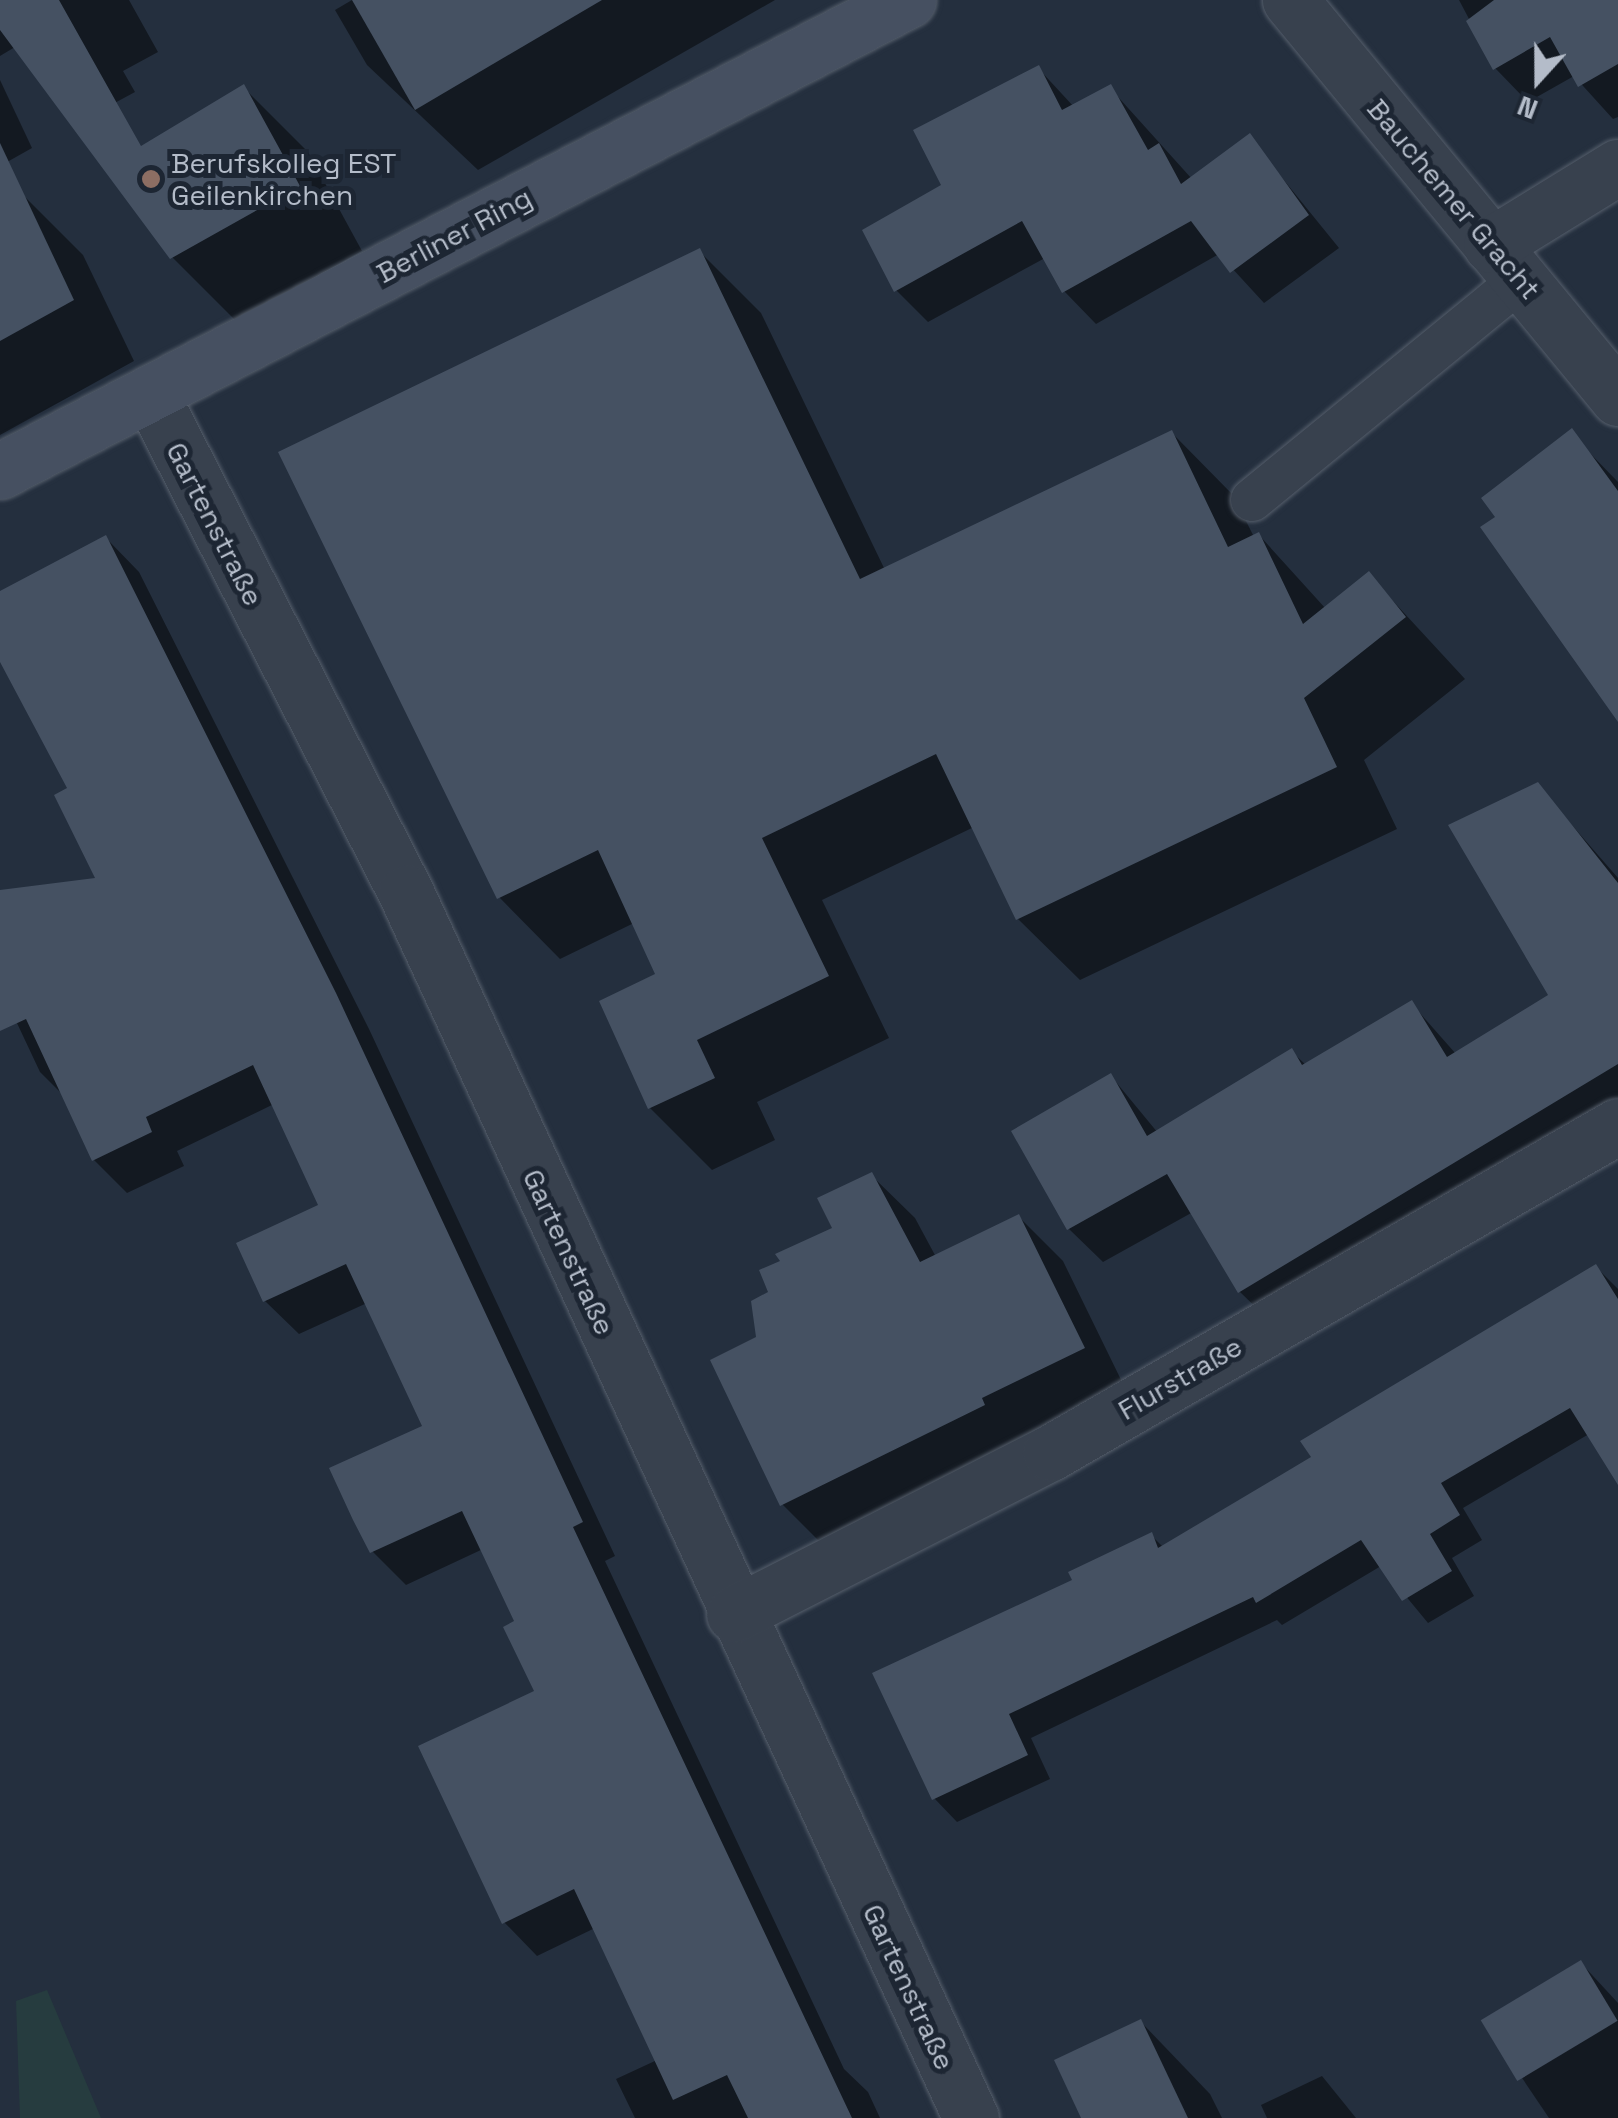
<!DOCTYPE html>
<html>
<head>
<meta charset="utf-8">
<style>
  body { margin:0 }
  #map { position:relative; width:1618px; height:2118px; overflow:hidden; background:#242f3e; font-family:"Space Grotesk",sans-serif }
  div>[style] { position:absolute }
  .green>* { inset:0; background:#263c3f }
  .shadow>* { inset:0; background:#0007 }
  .building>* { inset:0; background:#455162; transform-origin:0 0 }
  .roads { filter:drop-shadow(0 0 2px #565f6c) drop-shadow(0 0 2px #565f6c) }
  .service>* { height:42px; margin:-21px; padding:0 21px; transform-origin:21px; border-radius:21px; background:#38414e }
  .minor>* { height:55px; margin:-27.5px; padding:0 27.5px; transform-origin:27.5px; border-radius:27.5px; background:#38414e }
  .secondary>* { height:55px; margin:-27.5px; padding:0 27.5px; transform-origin:27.5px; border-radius:27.5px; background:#465061 }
  .dots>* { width:28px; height:28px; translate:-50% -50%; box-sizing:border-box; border:5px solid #1d2633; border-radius:50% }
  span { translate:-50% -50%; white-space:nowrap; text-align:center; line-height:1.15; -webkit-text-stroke:10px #1d2633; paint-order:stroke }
  .poi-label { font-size:28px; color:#b4bcc9 }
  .left { translate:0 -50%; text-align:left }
  .street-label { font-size:28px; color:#b4bcc9 }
  .north { position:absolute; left:1488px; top:30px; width:100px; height:100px; -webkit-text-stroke:8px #1d2633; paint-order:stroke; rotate:201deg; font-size:28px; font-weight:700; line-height:40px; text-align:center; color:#b4bcc9 }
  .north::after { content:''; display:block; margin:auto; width:35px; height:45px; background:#b4bcc9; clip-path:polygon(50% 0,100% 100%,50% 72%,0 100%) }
</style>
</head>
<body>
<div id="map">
  <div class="green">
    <i style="clip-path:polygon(47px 1990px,101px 2118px,20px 2118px,16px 2001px)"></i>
  </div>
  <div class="shadow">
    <i style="clip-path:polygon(0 0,129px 0,158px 52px,123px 71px,135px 92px,85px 119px,15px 47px,0 56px)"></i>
    <i style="clip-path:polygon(352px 0,775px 0,478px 170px,367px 65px,335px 10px)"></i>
    <i style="clip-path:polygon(1459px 0,1618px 0,1618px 117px,1613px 119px,1574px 76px,1528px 102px,1495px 68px)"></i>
    <i style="clip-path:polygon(1038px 68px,1074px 107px,1110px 88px,1192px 179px,1249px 137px,1339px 248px,1264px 303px,1219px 254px,1096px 324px,1064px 291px,1045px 258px,928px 322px,896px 290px,944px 186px)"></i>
    <i style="clip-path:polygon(0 80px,32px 148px,0 166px)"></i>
    <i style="clip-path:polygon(244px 88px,308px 152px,362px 251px,236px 321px,172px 257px)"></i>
    <i style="clip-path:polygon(22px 194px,83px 255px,134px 361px,0 435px,0 206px)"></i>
    <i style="clip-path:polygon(699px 251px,761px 313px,885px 570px,1172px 433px,1233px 495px,1254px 537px,1259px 535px,1326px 609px,1369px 575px,1465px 679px,1364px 760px,1397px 829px,1080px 980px,1018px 919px,974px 827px,822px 900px,889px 1038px,757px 1102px,775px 1140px,712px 1170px,650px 1108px,659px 976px,634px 923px,560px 959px,499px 897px)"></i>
    <i style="clip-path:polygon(1580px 443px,1618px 482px,1618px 718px)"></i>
    <i style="clip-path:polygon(106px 538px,139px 572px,369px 1029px,615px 1556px,605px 1561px,844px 2069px,868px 2092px,880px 2118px,635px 2118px,616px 2079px,657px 2060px,595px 1928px,537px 1956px,504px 1922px,537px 1692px,517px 1622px,483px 1549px,406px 1585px,372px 1551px,425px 1427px,367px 1303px,299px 1334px,265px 1301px,321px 1206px,274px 1104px,177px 1151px,184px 1166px,127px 1193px,94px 1160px,64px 1096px,40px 1072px,0 987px,0 892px,99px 880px,71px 789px,0 656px,0 594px)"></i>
    <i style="clip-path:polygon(1537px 785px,1618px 878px,1618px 1117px,1274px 1325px,1240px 1292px,1193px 1212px,1103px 1262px,1069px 1229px,1111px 1076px,1158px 1133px,1291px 1051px,1306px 1065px,1411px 1003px,1456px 1054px,1551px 996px)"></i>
    <i style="clip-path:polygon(871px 1175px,915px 1218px,936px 1257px,1019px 1217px,1063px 1261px,1127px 1392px,826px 1548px,782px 1504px,759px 1338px,772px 1293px,835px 1229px)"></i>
    <i style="clip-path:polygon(1596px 1267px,1618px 1289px,1618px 1455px,1589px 1434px,1463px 1508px,1482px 1540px,1452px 1558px,1474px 1596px,1428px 1623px,1381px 1566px,1282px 1625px,1277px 1620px,1031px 1738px,1050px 1779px,957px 1822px,934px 1798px,1076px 1581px,1151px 1535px,1163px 1547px,1315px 1457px)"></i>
    <i style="clip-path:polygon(1581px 1963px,1618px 2003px,1618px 2118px,1549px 2118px,1487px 2026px)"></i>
    <i style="clip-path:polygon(1141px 2022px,1210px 2094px,1222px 2118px,1084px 2118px)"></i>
    <i style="clip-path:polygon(1322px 2076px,1356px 2118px,1267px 2118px,1261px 2105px)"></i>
  </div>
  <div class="building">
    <i style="clip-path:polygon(0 0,59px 0,141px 146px,244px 84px,300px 186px,170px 259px,0 30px)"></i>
    <i style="clip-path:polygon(352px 0,602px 0,415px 110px)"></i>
    <i style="clip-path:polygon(1494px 0,1618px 0,1618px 64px,1578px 87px,1550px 37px,1493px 70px,1466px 21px)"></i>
    <i style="clip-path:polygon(1039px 65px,1062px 110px,1111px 84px,1148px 150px,1159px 143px,1181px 184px,1250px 133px,1309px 215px,1230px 273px,1191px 221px,1062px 293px,1022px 221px,894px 292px,862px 230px,941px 185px,913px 130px)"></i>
    <i style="clip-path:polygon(0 143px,74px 300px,0 341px)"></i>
    <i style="clip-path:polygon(700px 248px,860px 579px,1172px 430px,1228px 547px,1259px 532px,1303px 624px,1369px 571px,1406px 617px,1304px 698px,1337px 767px,1016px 920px,936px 754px,762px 838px,829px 976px,697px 1040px,715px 1078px,648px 1109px,599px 1001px,655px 974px,598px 850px,497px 899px,278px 452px)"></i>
    <i style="clip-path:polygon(1572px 428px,1618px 491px,1618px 722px,1480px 527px,1495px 517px,1481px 498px)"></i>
    <i style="clip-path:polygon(106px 535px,336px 993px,583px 1522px,573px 1527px,852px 2118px,748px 2118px,727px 2075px,673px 2100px,574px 1889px,502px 1924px,418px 1746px,534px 1691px,503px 1627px,514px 1621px,462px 1511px,370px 1553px,353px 1520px,329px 1468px,422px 1426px,346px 1264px,263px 1302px,236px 1243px,318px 1205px,253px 1065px,146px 1117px,152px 1132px,92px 1161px,26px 1019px,0 1031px,0 890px,95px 878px,54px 795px,67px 788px,0 662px,0 591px)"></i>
    <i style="clip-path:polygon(1538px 782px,1618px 883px,1618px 1064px,1238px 1293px,1167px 1174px,1067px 1230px,1011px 1131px,1111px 1073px,1147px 1136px,1292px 1048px,1302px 1065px,1412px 1000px,1447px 1057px,1548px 995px,1448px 825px)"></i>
    <i style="clip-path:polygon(872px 1172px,920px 1262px,1019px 1214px,1085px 1348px,982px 1398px,985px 1405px,780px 1506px,710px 1360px,756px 1337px,751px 1301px,768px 1292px,759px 1270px,780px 1261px,775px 1254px,832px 1228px,817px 1198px)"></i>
    <i style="clip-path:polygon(1596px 1264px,1618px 1299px,1618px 1485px,1570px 1408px,1441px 1483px,1460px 1515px,1430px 1534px,1452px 1571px,1402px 1601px,1361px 1540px,1256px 1603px,1253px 1597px,1009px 1714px,1028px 1755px,932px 1800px,872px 1673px,1072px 1580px,1068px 1572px,1152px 1532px,1158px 1548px,1311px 1457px,1300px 1441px)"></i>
    <i style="left:1581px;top:1960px;width:71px;height:117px;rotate:59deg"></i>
    <i style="clip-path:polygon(1141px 2019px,1188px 2118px,1081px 2118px,1054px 2060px)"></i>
  </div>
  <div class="roads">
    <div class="service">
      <i style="left:1252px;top:500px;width:348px;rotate:-39.3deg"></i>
    </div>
    <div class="minor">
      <i style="left:1290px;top:0;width:516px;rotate:50.51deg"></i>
      <i style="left:1491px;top:245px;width:149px;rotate:-31.6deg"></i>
      <i style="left:151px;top:395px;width:559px;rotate:62.89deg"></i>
      <i style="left:406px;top:893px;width:1349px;rotate:65.24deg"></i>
      <i style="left:734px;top:1614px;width:355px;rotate:-27deg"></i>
      <i style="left:1050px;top:1453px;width:655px;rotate:-29.93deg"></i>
    </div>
    <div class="secondary">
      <i style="left:0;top:471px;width:1023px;rotate:-27.42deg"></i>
    </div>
  </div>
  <div class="dots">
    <i style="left:151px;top:179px;background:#8d6e63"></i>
  </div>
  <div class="poi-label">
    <span class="left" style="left:171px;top:179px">Berufskolleg EST<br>Geilenkirchen</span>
  </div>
  <div class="street-label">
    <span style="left:1454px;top:199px;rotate:50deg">Bauchemer Gracht</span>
    <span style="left:454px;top:235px;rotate:-28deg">Berliner Ring</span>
    <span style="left:215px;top:524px;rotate:63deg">Gartenstraße</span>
    <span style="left:569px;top:1252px;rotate:65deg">Gartenstraße</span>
    <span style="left:1180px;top:1378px;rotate:-30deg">Flurstraße</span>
    <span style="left:909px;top:1987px;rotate:65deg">Gartenstraße</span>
  </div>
  <div class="north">N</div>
</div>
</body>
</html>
